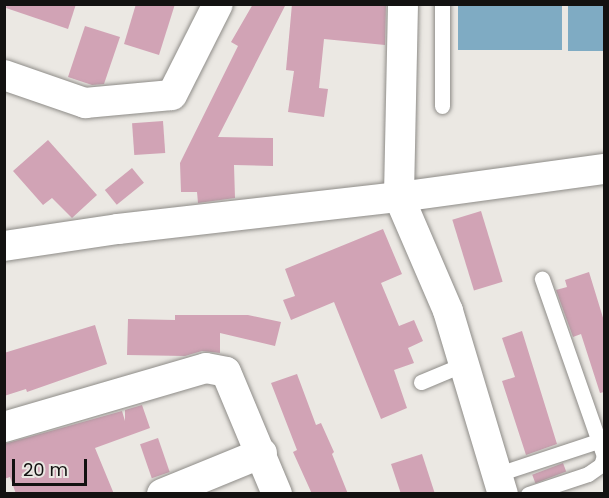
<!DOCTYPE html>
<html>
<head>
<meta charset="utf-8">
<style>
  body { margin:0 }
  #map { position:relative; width:609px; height:498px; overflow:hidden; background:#ebe8e3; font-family:Poppins,sans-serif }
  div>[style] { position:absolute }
  .water>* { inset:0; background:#7fabc3; transform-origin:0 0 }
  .building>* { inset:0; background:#d1a3b5; transform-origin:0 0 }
  .roads { filter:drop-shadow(0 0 2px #8e8c88) drop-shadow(0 0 2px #8e8c88) }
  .service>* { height:15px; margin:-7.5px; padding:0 7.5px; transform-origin:7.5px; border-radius:7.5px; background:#fff }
  .minor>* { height:30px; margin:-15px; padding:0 15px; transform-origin:15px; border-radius:15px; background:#fff }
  span { translate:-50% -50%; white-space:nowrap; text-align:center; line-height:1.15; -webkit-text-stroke:4.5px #ebe8e3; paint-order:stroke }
  .frame { position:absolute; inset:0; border:6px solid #131211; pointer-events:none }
  .scale { position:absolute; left:12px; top:459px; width:75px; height:27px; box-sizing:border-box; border:3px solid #131211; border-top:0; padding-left:8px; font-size:18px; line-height:21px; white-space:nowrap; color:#131211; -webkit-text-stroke:4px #ebe8e3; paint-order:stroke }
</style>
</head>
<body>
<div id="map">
  <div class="water">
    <i style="left:458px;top:5px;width:104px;height:45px"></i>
    <i style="left:568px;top:5px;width:36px;height:46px"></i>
  </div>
  <div class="building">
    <i style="clip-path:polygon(7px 4px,76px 4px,68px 29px,6px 8px)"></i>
    <i style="clip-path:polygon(136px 4px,175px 4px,159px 55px,124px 44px)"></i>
    <i style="clip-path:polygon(253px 4px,286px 4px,218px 137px,273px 138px,273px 166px,234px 165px,235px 198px,198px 203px,197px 192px,181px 192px,180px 163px,238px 46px,231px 42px)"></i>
    <i style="clip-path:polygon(292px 4px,386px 4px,385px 45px,324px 39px,319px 88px,328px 89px,324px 117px,288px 112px,294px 71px,286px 70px)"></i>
    <i style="clip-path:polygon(85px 26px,120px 37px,104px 84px,92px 85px,68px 77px)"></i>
    <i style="left:163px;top:121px;width:32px;height:31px;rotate:86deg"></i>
    <i style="clip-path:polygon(48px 140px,97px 195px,72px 218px,52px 198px,43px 205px,13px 171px)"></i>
    <i style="left:132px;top:168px;width:19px;height:35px;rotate:51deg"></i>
    <i style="left:481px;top:211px;width:74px;height:30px;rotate:73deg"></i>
    <i style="clip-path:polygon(383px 229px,402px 274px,381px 283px,399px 326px,414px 320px,423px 341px,408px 348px,414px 363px,394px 370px,407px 408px,381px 419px,334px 302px,291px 320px,283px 300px,295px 296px,285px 269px)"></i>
    <i style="clip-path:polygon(589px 272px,604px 321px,604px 392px,600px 393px,581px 334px,573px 337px,556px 290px,567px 287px,565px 280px)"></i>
    <i style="clip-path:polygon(175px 315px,248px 315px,281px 322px,275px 346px,220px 333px,220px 353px,202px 351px,185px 356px,127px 355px,128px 319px,175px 320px)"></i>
    <i style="clip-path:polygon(95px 325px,107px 364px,27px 392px,26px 389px,4px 396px,4px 353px)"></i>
    <i style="clip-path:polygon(522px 331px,557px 444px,526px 455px,502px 381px,515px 377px,502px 338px)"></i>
    <i style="clip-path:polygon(297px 374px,316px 425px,321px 423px,334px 452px,332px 454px,348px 494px,312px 494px,293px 452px,297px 450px,271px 383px)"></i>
    <i style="clip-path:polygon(142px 405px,150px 428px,95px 448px,114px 494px,16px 494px,10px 477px,4px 479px,4px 444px,122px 411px,125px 421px,125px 410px)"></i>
    <i style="left:158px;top:438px;width:36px;height:19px;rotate:71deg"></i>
    <i style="clip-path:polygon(422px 454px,435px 494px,401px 494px,391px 464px)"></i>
    <i style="left:563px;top:463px;width:9px;height:33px;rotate:69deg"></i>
  </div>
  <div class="roads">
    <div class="service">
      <i style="left:442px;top:4px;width:102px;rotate:90deg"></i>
      <i style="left:421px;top:382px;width:47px;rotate:-22.7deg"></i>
      <i style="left:498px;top:474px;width:105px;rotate:-18.3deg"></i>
      <i style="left:528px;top:494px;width:63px;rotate:-18.4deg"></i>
      <i style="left:588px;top:474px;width:16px;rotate:-35deg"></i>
      <i style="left:601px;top:465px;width:9px;rotate:-72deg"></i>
      <i style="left:604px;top:456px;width:188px;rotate:-109.3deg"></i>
    </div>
    <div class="minor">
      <i style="left:403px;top:4px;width:193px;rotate:91.2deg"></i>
      <i style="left:399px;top:197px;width:124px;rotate:66.7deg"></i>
      <i style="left:448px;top:311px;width:191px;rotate:73.3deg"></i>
      <i style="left:4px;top:75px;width:86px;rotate:19.1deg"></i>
      <i style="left:85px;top:103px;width:87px;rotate:-5.3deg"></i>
      <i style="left:172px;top:95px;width:102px;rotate:-63.2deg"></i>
      <i style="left:4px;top:246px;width:115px;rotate:-8.5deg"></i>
      <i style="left:118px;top:229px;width:283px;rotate:-6.5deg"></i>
      <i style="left:399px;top:197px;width:207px;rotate:-7.8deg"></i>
      <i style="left:4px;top:427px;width:210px;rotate:-16.3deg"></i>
      <i style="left:206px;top:368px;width:20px;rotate:11deg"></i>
      <i style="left:226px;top:372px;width:132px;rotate:67.3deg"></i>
      <i style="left:162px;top:494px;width:108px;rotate:-22.3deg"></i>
    </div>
  </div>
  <div class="frame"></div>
  <div class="scale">20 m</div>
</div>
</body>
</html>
